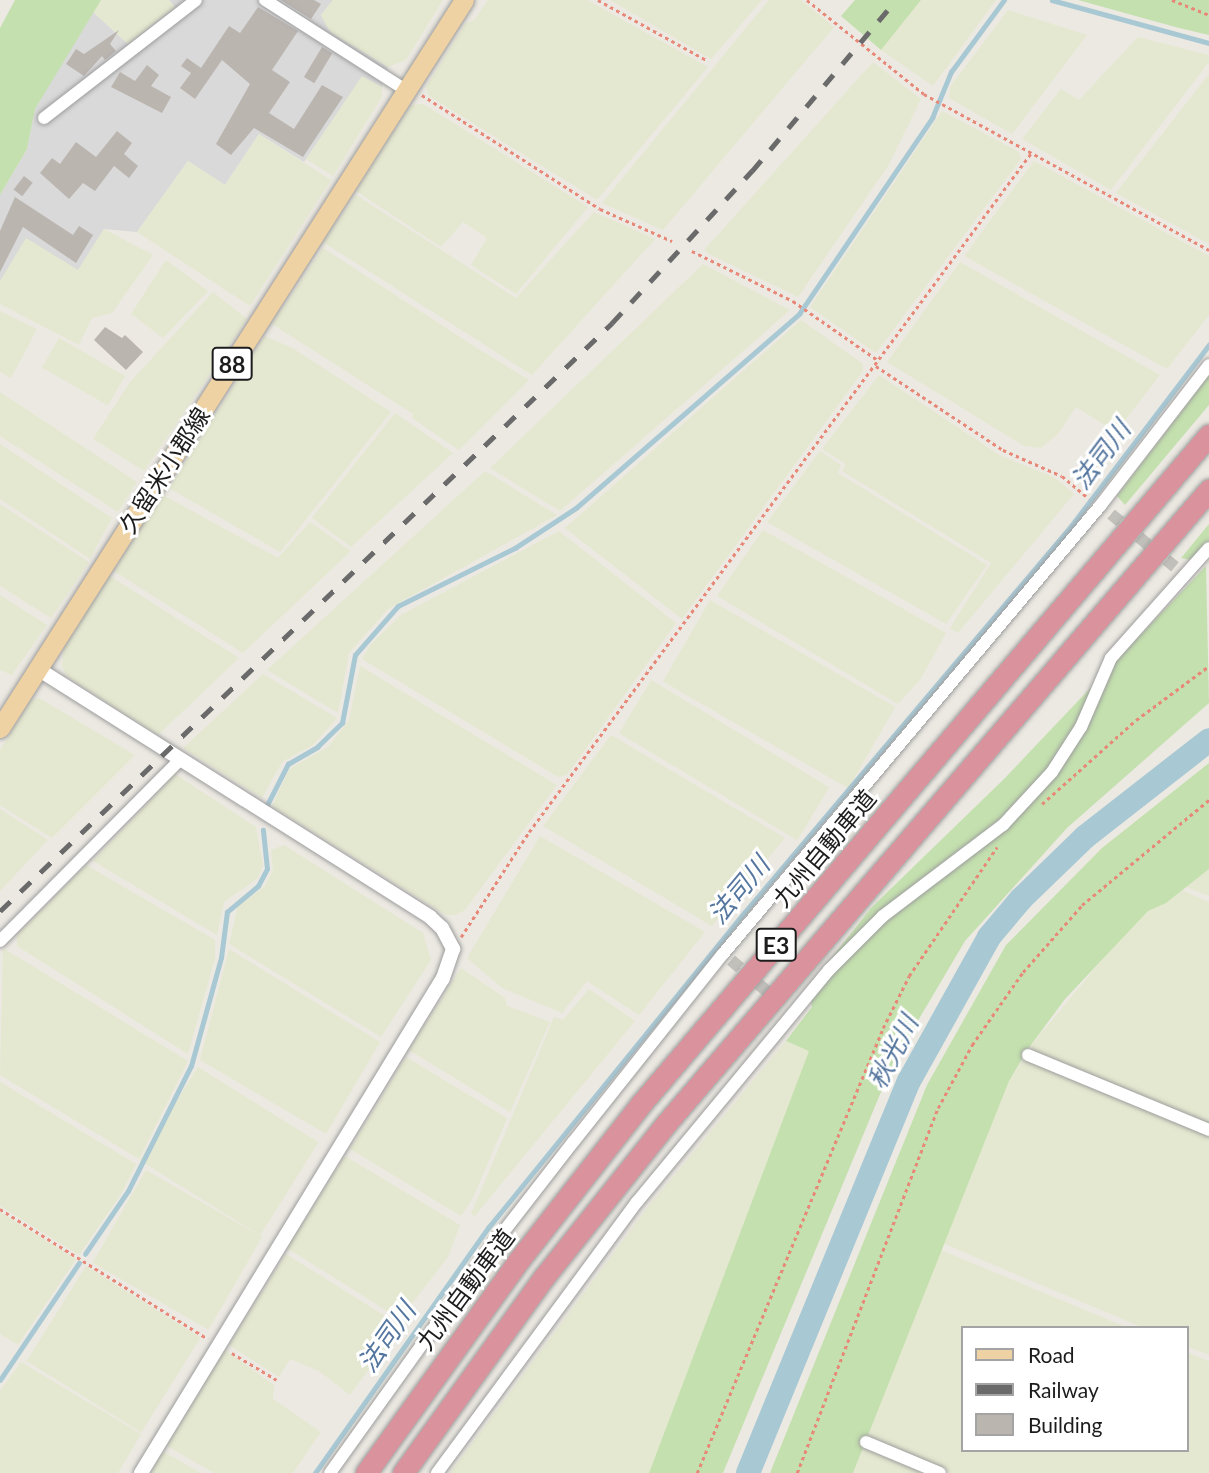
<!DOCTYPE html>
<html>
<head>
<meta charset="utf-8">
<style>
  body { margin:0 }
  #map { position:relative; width:1209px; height:1473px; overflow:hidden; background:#ece9e2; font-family:Lato,"Noto Sans JP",sans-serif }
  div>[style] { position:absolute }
  .residential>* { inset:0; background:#d9d9d9 }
  .farmland>* { inset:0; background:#e5e8d0; transform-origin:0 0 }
  .grass>* { inset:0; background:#c4e0ae }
  .stream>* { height:4.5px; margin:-2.25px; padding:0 2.25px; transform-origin:2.25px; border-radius:2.25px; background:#a8c8d4 }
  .river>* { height:24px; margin:-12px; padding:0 12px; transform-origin:12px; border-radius:12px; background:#a8c8d4 }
  .building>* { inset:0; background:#bbb5b0; transform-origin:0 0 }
  .minor-tunnel>* { height:12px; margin-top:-6px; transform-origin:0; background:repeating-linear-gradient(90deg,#c2c0ba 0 12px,transparent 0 18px) }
  .path>* { height:2.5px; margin-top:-1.25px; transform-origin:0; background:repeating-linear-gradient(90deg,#e78878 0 3.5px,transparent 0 7px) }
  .roads { filter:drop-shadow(0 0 2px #9d9d9d) drop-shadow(0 0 2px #9d9d9d) }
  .minor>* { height:12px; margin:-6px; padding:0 6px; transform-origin:6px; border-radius:6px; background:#fff }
  .tertiary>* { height:14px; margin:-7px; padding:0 7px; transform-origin:7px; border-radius:7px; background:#fff }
  .primary>* { height:19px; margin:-9.5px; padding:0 9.5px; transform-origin:9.5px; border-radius:9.5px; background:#efd2a4 }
  .motorway>* { height:21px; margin:-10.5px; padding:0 10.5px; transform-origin:10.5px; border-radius:10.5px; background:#da939d }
  .rail>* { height:4.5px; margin-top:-2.25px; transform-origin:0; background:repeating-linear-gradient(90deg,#6a6a6a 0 14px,transparent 0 28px) }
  span { translate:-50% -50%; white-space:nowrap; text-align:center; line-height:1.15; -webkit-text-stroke:6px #fff; paint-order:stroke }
  .shield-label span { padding:2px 5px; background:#fff; border:2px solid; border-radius:5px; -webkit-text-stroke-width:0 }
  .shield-label { font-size:23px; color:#1c1c1c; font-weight:700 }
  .street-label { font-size:24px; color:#1c1c1c }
  .water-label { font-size:26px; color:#55769e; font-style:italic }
  .legend { position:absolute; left:961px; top:1326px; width:228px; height:126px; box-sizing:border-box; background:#fff; border:2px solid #a4a4a4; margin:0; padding:9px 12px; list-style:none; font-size:21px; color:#1c1c1c }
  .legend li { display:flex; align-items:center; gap:14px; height:35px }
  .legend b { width:35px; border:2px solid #a4a4a4 }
</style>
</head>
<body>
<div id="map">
  <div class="residential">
    <i style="clip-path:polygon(169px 0,333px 0,321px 15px,330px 31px,388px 67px,382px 87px,362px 77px,304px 162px,259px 134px,225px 185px,188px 161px,137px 232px,104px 229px,78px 271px,0 281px,0 195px,27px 149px,35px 109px,92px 11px,128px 44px,175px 7px)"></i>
  </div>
  <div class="farmland">
    <i style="clip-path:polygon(101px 0,169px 0,175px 7px,128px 44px,92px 11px)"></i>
    <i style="clip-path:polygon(333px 0,443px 0,406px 60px,388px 67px,330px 32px,321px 15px)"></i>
    <i style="clip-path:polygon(488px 0,587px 0,708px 67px,597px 200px,429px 96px,426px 87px,465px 24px,474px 20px)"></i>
    <i style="clip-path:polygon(610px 0,762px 0,711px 59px)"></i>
    <i style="clip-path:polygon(769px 0,801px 0,834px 27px,663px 230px,602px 203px)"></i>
    <i style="clip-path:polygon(921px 0,996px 0,933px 86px,881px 50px)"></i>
    <i style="clip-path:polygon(1008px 10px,1087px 35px,1012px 134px,949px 98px,950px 87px)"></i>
    <i style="clip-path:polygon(1138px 37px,1209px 55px,1209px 62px,1111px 190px,1022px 139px,1061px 89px,1079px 100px)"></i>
    <i style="clip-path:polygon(873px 62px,921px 99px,888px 166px,798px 297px,707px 253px,705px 249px)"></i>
    <i style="clip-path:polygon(1209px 74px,1209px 244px,1116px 193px)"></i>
    <i style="clip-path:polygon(362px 76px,382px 87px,382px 97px,333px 176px,306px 159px)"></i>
    <i style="clip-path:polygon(423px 104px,588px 207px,516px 294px,471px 265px,487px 238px,463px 222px,441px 247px,356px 191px,411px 105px)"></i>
    <i style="clip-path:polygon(942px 111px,1019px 152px,1021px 159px,876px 353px,810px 307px)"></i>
    <i style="clip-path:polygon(259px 134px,331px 180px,250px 306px,137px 232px,188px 161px,225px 185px)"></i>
    <i style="clip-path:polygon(1034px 161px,1209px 256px,1209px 315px,1167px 369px,964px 256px)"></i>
    <i style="clip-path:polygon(356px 195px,516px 298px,594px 212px,655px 239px,532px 375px,323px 242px)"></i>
    <i style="clip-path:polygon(104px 229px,153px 255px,112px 313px,92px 318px,79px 345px,0 304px,0 281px,26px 238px,78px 270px)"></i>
    <i style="clip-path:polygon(323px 248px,480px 350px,529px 380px,459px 450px,412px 418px,413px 414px,272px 324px)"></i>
    <i style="clip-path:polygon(166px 260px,208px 291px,163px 338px,131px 314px)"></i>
    <i style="clip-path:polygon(960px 262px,1160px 375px,1116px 432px,1076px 407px,1058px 434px,1041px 448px,1024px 446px,887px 362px)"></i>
    <i style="clip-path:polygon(703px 264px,790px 310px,560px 511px,490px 468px)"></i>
    <i style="clip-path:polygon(213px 292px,247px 319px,144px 471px,93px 439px,130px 382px)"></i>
    <i style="clip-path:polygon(0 311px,37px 329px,11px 378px,0 372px)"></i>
    <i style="clip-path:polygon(801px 320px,863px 364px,863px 371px,682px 619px,565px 528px)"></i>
    <i style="clip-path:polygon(265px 336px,294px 349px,391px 412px,280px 552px,169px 488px)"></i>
    <i style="left:59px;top:338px;width:76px;height:34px;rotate:30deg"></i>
    <i style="clip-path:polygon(879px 375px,1001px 456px,1054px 477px,1074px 494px,958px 633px,950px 628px,991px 563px,842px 471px,846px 464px,822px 449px)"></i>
    <i style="clip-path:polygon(0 392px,137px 482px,118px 512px,0 436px)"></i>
    <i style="clip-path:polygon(395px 413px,453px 453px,351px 547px,312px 518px)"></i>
    <i style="clip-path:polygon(0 444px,112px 518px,90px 559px,0 499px)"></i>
    <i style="clip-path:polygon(820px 451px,841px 465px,838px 473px,987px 565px,946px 624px,767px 522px)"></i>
    <i style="clip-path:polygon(485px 471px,557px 515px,388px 609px,349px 653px,338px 713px,267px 670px)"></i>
    <i style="clip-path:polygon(161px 494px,278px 558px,310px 522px,351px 551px,243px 653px,114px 571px)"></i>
    <i style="clip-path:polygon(0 504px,89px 562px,51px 618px,0 586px)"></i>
    <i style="clip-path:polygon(763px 530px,946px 633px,920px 680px,898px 704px,717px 596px)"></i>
    <i style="clip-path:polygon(559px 531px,676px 623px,567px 775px,558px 777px,362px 659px,371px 644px,401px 615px)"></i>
    <i style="clip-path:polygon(110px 576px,239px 658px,158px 735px,66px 676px,62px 666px,64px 647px)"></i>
    <i style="clip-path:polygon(0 595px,47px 625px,12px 675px,0 670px)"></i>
    <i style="left:710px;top:600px;width:214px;height:94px;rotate:30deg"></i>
    <i style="clip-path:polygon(360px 666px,557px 785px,465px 910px,456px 915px,446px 915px,272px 806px,289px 769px,328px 747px,349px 720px)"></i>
    <i style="clip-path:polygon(263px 674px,337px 718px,313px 745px,282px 762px,262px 798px,183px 748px)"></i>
    <i style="left:651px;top:680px;width:208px;height:62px;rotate:31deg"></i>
    <i style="clip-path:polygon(39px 698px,135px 755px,52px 838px,0 805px,0 750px,31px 700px)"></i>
    <i style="clip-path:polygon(611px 735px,785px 838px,712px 926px,543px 826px)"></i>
    <i style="clip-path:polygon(175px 774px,256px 827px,263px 865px,258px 878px,224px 902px,217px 935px,93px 861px)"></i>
    <i style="clip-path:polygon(0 809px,48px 840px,0 891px)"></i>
    <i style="clip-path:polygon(540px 836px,705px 932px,639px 1015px,587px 981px,562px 1013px,502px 988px,467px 958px)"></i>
    <i style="clip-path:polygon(284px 845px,423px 933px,431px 960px,381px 1037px,229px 944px,238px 906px,265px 886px,273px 870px,271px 850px)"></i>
    <i style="clip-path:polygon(86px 865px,215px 940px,215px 958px,188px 1054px,17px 946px,17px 935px)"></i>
    <i style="clip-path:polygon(1209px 869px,1209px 896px,1186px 887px)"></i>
    <i style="clip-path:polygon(1182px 890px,1209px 902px,1209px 1126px,1028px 1049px,1111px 949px,1148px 910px)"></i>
    <i style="clip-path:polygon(3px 948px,188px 1061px,139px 1159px,0 1075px)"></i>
    <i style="clip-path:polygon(229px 949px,380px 1042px,326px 1134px,200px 1060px)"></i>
    <i style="clip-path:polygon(461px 968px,505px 998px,507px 1006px,550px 1022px,510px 1112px,409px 1050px)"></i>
    <i style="clip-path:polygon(589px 989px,635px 1021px,475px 1216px,471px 1214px,554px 1017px,563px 1020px)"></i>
    <i style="clip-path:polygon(786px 1041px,810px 1050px,649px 1473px,450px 1473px,648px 1207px)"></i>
    <i style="clip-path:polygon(406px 1057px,507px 1118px,473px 1198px,461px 1216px,350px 1149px)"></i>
    <i style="clip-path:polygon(1023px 1059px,1209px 1136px,1209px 1355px,1186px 1346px,1186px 1328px,1144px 1328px,944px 1244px,1009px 1081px)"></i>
    <i style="left:198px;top:1067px;width:142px;height:110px;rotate:32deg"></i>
    <i style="clip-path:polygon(0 1082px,136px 1164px,123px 1191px,79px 1255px,0 1206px)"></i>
    <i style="clip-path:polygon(345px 1156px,460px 1225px,448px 1257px,400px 1319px,287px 1248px)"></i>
    <i style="left:146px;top:1170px;width:134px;height:107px;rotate:30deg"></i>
    <i style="clip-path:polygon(0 1212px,76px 1259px,18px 1345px,0 1334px)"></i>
    <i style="clip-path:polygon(941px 1250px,1128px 1328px,962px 1328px,962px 1450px,1186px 1450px,1186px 1352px,1209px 1361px,1209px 1473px,951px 1473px,866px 1437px)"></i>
    <i style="clip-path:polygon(286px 1254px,401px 1326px,350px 1395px,319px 1371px,290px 1359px,279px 1377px,229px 1345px)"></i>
    <i style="left:86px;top:1266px;width:135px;height:112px;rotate:32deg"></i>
    <i style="clip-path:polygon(225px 1350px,274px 1385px,273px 1399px,321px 1432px,293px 1473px,214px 1473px,167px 1446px)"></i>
    <i style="clip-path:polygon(21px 1362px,141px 1434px,118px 1473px,0 1473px,0 1391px)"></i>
    <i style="clip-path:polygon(863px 1447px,927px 1473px,853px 1473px)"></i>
    <i style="clip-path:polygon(164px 1452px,201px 1473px,150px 1473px)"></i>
  </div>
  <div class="grass">
    <i style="clip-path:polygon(15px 0,101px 0,35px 109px,27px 149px,0 195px,0 28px)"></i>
    <i style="clip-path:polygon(855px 0,921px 0,881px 50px,841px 16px)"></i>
    <i style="clip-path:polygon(1078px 0,1209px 0,1209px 35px,1179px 28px)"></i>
    <i style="clip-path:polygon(1209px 375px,1209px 405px,1125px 505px,1117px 496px)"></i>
    <i style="clip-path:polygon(1209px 524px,1209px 544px,1195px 561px,1181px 558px)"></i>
    <i style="clip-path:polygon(1206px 566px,1209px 703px,1067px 828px,965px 941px,893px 1063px,723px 1473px,649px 1473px,809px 1051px,786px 1041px,812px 1007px,808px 987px,872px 907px,1005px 778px)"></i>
    <i style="clip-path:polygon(1209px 763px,1209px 869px,1166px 903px,1148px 911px,1065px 999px,1028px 1049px,1009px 1081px,853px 1473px,770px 1473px,927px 1085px,1006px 945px,1102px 848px)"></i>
  </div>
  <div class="stream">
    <i style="left:1052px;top:0;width:163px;rotate:15.3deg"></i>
    <i style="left:267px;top:805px;width:46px;rotate:-62.9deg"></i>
    <i style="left:288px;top:764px;width:34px;rotate:-30deg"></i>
    <i style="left:317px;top:747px;width:35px;rotate:-44deg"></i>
    <i style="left:342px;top:723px;width:69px;rotate:-79.2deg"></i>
    <i style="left:355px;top:655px;width:65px;rotate:-48.7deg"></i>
    <i style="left:398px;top:606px;width:131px;rotate:-26.4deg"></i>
    <i style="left:515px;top:548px;width:73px;rotate:-33.3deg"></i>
    <i style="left:576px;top:508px;width:296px;rotate:-41deg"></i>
    <i style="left:799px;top:314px;width:237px;rotate:-55.8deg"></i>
    <i style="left:932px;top:118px;width:50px;rotate:-67.6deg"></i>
    <i style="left:951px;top:72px;width:89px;rotate:-53.6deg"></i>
    <i style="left:85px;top:1254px;width:76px;rotate:-55.7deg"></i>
    <i style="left:128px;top:1191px;width:140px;rotate:-63.3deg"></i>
    <i style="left:191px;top:1066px;width:112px;rotate:-74.5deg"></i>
    <i style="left:221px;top:958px;width:46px;rotate:-82.6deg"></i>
    <i style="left:227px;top:912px;width:40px;rotate:-40deg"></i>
    <i style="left:258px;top:886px;width:19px;rotate:-62deg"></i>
    <i style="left:267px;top:869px;width:39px;rotate:-96deg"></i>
    <i style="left:0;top:1380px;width:141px;rotate:-56deg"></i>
    <i style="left:315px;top:1473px;width:300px;rotate:-54.8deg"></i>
    <i style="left:488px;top:1228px;width:406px;rotate:-50.9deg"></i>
    <i style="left:744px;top:913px;width:507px;rotate:-49.8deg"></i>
    <i style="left:1071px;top:526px;width:228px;rotate:-52.7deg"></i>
  </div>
  <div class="river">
    <i style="left:748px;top:1473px;width:424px;rotate:-67.7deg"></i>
    <i style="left:909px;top:1081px;width:165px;rotate:-60.9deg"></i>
    <i style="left:989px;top:937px;width:50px;rotate:-49.9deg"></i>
    <i style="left:1021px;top:899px;width:89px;rotate:-44.1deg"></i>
    <i style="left:1085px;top:837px;width:157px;rotate:-38deg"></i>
  </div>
  <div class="building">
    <i style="clip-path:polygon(281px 0,314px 0,321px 4px,311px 19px)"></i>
    <i style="clip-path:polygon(258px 7px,298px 31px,272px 70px,290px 82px,269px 113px,294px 129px,322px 85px,343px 97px,303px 157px,254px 128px,231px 155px,216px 144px,250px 84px,222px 60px,195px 99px,180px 88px,191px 73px,181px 66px,187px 58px,201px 68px,229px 26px,240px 33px)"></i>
    <i style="clip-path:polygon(119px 30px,110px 44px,116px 51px,105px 60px,102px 56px,84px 76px,66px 64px,76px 49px,84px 54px)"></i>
    <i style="left:322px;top:47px;width:12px;height:35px;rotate:31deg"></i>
    <i style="clip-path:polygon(147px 65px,159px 75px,151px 86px,171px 97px,162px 113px,111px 87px,120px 72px,135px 81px)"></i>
    <i style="clip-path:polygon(117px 131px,132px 143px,124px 154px,138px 166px,129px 178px,114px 166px,95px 191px,83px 183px,69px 199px,40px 173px,52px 158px,60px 164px,76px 142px,96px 157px)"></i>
    <i style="left:24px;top:176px;width:11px;height:17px;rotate:38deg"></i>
    <i style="clip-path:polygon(15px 197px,73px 235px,79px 226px,93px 235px,76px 263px,23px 227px,0 272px,0 231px)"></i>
    <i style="clip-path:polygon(105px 327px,122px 338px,125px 335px,143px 352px,126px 370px,94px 340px)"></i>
  </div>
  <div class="minor-tunnel">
    <i style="left:1111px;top:514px;width:83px;rotate:39.6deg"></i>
    <i style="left:731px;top:960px;width:70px;rotate:41deg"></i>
  </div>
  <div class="path">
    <i style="left:598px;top:0;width:126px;rotate:29deg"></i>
    <i style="left:807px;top:0;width:150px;rotate:38.8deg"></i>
    <i style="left:924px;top:94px;width:325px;rotate:28.7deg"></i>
    <i style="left:1172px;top:0;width:40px;rotate:22deg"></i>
    <i style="left:422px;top:95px;width:211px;rotate:32.6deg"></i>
    <i style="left:600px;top:209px;width:79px;rotate:24deg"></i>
    <i style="left:692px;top:251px;width:113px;rotate:26.3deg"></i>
    <i style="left:793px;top:301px;width:105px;rotate:34.9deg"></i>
    <i style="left:876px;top:366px;width:152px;rotate:33.5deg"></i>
    <i style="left:1003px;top:450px;width:64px;rotate:23.8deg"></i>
    <i style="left:1062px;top:476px;width:35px;rotate:40deg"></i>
    <i style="left:1042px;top:804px;width:126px;rotate:-41.8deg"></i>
    <i style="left:1136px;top:720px;width:91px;rotate:-36.5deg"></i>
    <i style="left:461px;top:937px;width:125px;rotate:-57.1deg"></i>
    <i style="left:529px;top:832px;width:844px;rotate:-53.52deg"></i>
    <i style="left:0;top:1209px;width:245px;rotate:32deg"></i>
    <i style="left:232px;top:1353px;width:52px;rotate:31deg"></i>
    <i style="left:697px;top:1473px;width:482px;rotate:-67.3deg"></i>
    <i style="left:883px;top:1028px;width:58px;rotate:-63.4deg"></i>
    <i style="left:909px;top:976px;width:156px;rotate:-55.7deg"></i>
    <i style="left:797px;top:1473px;width:391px;rotate:-68.9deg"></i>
    <i style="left:938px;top:1108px;width:72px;rotate:-61.6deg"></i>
    <i style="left:972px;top:1045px;width:89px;rotate:-55.1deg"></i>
    <i style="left:1023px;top:972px;width:89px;rotate:-48.6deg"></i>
    <i style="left:1082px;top:905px;width:165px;rotate:-39.6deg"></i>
  </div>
  <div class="roads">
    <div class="minor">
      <i style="left:265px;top:0;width:167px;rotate:32.6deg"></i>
      <i style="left:44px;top:118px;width:192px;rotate:-37.8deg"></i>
      <i style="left:0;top:941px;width:257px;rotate:-45.2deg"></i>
      <i style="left:1028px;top:1055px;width:196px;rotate:22.5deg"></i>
      <i style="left:866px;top:1442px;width:80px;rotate:22.7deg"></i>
      <i style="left:330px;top:1473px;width:282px;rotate:-54.4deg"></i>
      <i style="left:494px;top:1244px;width:130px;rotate:-52.2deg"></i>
      <i style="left:574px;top:1141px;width:239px;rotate:-51.5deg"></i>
      <i style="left:723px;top:954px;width:586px;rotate:-49.92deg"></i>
      <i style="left:1100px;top:506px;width:178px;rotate:-52.3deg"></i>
      <i style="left:437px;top:1473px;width:337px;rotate:-53.6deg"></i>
      <i style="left:637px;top:1202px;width:301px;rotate:-50.4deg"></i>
      <i style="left:829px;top:970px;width:76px;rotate:-45deg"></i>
      <i style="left:883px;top:916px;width:151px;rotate:-37.2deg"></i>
      <i style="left:1003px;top:825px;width:72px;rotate:-47.2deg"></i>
      <i style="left:1052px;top:772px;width:54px;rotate:-57.2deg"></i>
      <i style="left:1081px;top:727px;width:75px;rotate:-66.5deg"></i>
      <i style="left:1111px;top:658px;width:147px;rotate:-48.3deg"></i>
    </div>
    <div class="tertiary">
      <i style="left:38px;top:669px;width:464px;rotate:32.3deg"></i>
      <i style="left:430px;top:917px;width:16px;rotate:43deg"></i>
      <i style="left:442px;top:928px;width:24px;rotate:62deg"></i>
      <i style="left:453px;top:949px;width:31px;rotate:109deg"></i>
      <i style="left:443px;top:978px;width:580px;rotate:121.39deg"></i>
    </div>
    <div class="primary">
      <i style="left:0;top:728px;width:863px;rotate:-57.49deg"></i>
    </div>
    <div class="motorway">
      <i style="left:366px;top:1473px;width:262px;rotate:-54.3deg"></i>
      <i style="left:519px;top:1260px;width:197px;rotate:-52deg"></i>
      <i style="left:640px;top:1105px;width:879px;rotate:-49.66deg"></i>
      <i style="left:403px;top:1473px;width:241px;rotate:-54.3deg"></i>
      <i style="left:544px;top:1277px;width:193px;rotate:-51.5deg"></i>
      <i style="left:664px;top:1126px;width:838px;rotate:-49.41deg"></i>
    </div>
  </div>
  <div class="rail">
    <i style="left:0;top:911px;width:849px;rotate:-43.85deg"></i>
    <i style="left:612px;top:323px;width:207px;rotate:-47.4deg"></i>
    <i style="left:752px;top:171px;width:224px;rotate:-49.9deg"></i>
  </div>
  <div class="shield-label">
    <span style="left:232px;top:364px">88</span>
    <span style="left:776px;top:945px">E3</span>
  </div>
  <div class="street-label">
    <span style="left:164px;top:470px;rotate:-57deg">久留米小郡線</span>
    <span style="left:824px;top:848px;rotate:-50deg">九州自動車道</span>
    <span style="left:465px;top:1289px;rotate:-53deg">九州自動車道</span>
  </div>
  <div class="water-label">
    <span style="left:1101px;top:455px;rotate:-53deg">法司川</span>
    <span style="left:739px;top:890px;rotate:-50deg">法司川</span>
    <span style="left:893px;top:1052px;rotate:-63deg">秋光川</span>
    <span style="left:387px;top:1337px;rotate:-55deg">法司川</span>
  </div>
  <ul class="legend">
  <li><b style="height:9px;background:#efd2a4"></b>Road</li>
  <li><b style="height:9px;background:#6a6a6a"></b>Railway</li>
  <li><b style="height:19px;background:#bbb5b0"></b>Building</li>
  </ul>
</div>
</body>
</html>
